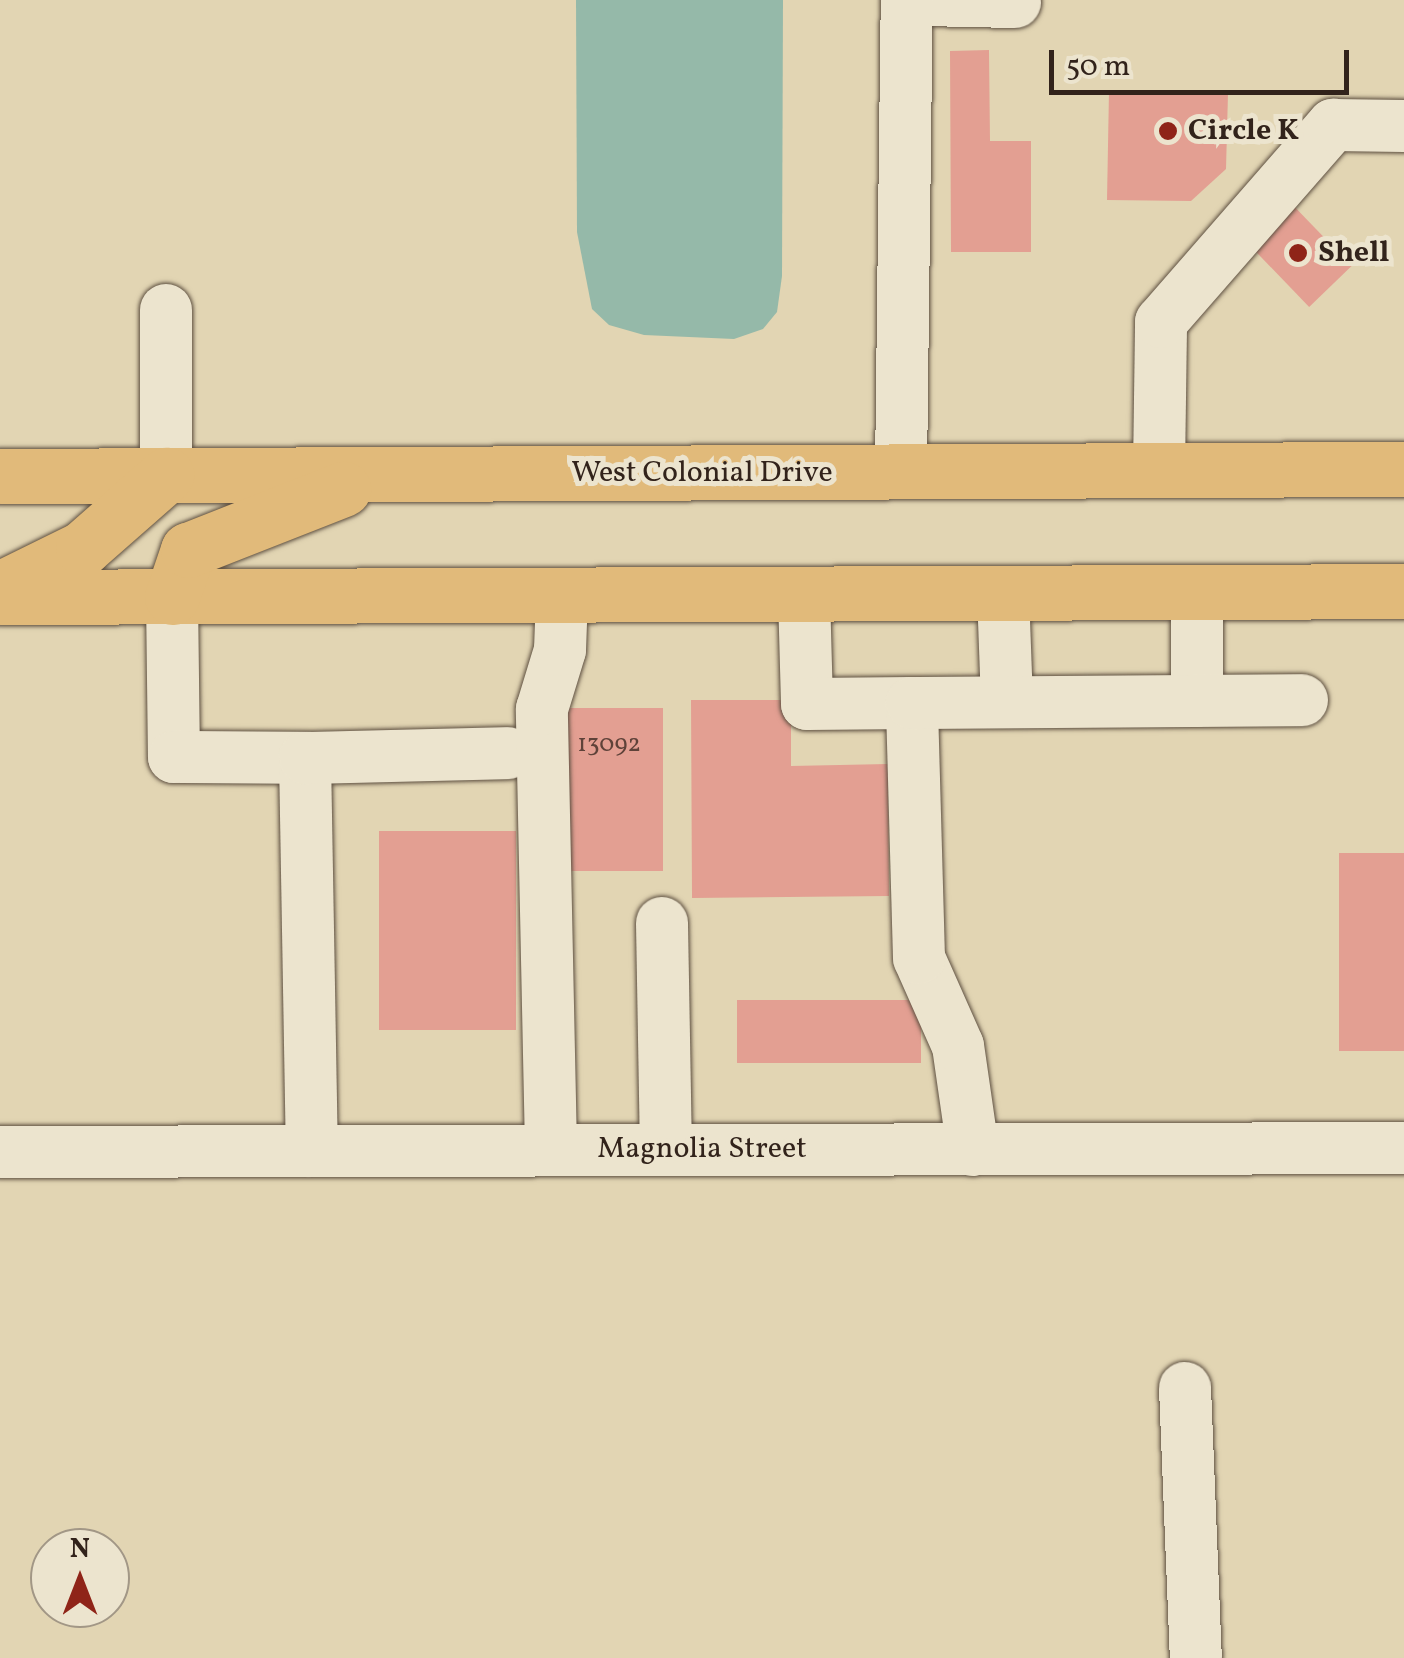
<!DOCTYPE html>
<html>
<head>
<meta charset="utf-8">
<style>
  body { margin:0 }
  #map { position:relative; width:1404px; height:1658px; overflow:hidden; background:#e2d5b3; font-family:Vollkorn,serif }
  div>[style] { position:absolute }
  .water>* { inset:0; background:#95b9a9 }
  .building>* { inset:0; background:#e39f92; transform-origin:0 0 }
  .roads { filter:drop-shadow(0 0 2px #5e5041) drop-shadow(0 0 2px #5e5041) }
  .minor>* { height:52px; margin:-26px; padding:0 26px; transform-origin:26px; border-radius:26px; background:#ece4ce }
  .highway>* { height:55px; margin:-27.5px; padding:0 27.5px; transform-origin:27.5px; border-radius:27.5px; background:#e1ba7a }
  .dots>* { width:28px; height:28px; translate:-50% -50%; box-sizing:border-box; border:5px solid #ece4ce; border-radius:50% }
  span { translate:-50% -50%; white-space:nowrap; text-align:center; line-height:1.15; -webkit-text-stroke:10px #ece4ce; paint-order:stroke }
  .number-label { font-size:25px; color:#5e4239 }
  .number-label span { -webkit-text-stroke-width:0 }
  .poi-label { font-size:30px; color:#32231b; font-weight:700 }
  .left { translate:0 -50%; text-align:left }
  .street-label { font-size:30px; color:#32231b }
  .north { position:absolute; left:30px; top:1528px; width:100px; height:100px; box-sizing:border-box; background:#ece4ce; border:2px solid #a29786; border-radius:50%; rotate:0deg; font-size:28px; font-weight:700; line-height:40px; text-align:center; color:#32231b }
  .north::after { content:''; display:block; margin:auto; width:35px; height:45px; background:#8f2418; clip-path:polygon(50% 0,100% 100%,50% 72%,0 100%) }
  .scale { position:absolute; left:1049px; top:50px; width:300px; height:45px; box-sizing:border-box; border:5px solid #32231b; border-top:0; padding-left:12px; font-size:30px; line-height:35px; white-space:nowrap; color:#32231b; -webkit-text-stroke:8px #ece4ce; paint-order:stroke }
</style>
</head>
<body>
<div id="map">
  <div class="water">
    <i style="clip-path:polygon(576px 0,783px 0,782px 276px,777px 312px,763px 329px,734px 339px,644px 335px,609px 325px,592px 309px,577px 232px)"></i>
  </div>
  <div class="building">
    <i style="clip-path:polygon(989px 50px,990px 141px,1031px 141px,1031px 252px,951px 252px,950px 51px)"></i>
    <i style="clip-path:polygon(1109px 91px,1228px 93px,1226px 169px,1191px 201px,1107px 200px)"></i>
    <i style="left:1287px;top:199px;width:93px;height:59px;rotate:46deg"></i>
    <i style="clip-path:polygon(691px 700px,791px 700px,791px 766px,888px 764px,889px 896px,692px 898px)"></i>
    <i style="left:548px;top:708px;width:115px;height:163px"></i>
    <i style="left:516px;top:831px;width:199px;height:137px;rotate:90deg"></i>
    <i style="left:1339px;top:853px;width:65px;height:198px"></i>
    <i style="left:737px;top:1000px;width:184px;height:63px"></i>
  </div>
  <div class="roads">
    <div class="minor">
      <i style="left:925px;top:0;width:90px;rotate:1.3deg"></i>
      <i style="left:166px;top:310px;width:165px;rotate:90deg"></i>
      <i style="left:1159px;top:470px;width:148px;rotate:-89.2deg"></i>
      <i style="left:1161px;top:322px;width:262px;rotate:-48.9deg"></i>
      <i style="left:1333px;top:125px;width:71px;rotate:0.8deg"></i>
      <i style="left:901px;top:472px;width:472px;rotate:-89.3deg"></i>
      <i style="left:1003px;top:593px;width:109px;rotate:87.9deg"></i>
      <i style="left:804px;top:595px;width:109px;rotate:88.4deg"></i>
      <i style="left:807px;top:704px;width:105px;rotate:-0.5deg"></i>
      <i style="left:172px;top:597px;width:160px;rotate:89.3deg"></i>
      <i style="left:174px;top:757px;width:131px;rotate:0.4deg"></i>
      <i style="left:305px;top:758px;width:393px;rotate:89deg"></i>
      <i style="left:1197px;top:701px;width:109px;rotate:-90deg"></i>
      <i style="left:305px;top:758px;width:203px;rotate:-1.4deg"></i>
      <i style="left:662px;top:923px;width:226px;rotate:89deg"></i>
      <i style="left:551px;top:1149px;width:440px;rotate:-91.2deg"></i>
      <i style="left:542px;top:709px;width:62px;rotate:-73deg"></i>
      <i style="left:560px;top:650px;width:54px;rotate:-87.9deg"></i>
      <i style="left:973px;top:1150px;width:105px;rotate:-98.2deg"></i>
      <i style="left:958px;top:1046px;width:96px;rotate:-113.9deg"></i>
      <i style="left:919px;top:958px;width:255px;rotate:-91.6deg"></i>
      <i style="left:912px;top:703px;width:390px;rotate:-0.4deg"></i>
      <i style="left:0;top:1152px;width:1404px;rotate:-0.16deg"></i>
      <i style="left:1185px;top:1388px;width:270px;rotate:87.7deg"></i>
    </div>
    <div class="highway">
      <i style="left:0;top:476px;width:1404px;rotate:-0.29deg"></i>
      <i style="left:0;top:589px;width:93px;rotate:-26.3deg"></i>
      <i style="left:83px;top:548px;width:111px;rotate:-41.3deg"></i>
      <i style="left:0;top:597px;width:1404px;rotate:-0.24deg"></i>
      <i style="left:172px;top:597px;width:50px;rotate:-71.2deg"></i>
      <i style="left:188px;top:550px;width:167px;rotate:-21.5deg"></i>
    </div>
  </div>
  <div class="dots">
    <i style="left:1168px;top:131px;background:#8f2418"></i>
    <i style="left:1298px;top:253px;background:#8f2418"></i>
  </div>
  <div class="number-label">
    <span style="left:609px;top:745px">13092</span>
  </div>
  <div class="poi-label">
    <span class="left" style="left:1188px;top:131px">Circle K</span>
    <span class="left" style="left:1318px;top:253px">Shell</span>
  </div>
  <div class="street-label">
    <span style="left:702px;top:473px">West Colonial Drive</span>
    <span style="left:702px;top:1149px">Magnolia Street</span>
  </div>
  <div class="north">N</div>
  <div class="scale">50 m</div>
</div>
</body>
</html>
